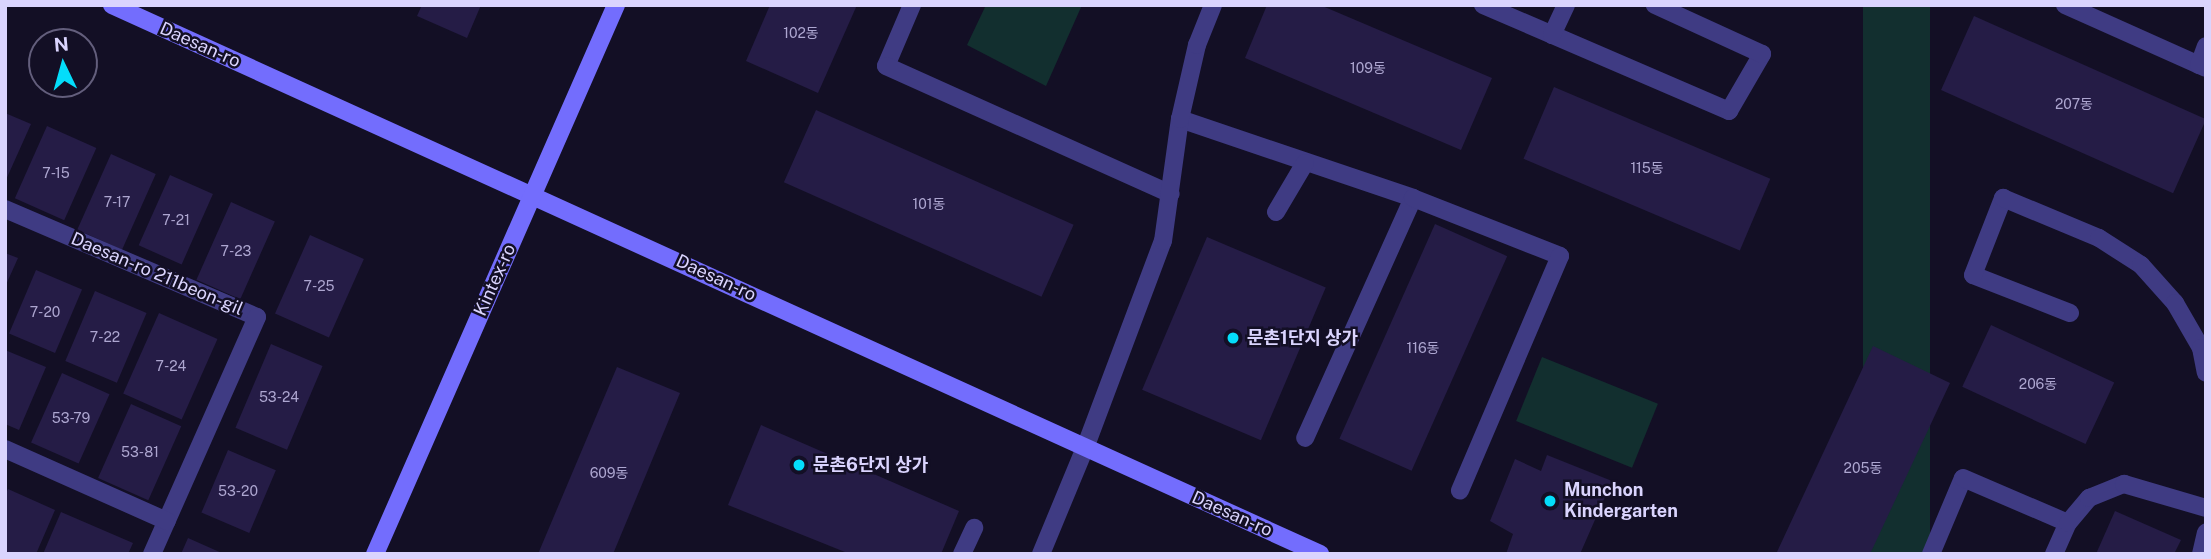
<!DOCTYPE html>
<html>
<head>
<meta charset="utf-8">
<style>
  body { margin:0 }
  #map { position:relative; width:2211px; height:559px; overflow:hidden; background:#130f25; font-family:"Public Sans","Noto Sans KR",sans-serif }
  div>[style] { position:absolute }
  .green>* { inset:0; background:#122f2f; transform-origin:0 0 }
  .building>* { inset:0; background:#251c46; transform-origin:0 0 }
  .lane>* { height:18px; margin:-9px; padding:0 9px; transform-origin:9px; border-radius:9px; background:#3f3b83 }
  .street>* { height:18px; margin:-9px; padding:0 9px; transform-origin:9px; border-radius:9px; background:#3f3b83 }
  .secondary>* { height:18px; margin:-9px; padding:0 9px; transform-origin:9px; border-radius:9px; background:#736dfd }
  .dots>* { width:19px; height:19px; translate:-50% -50%; box-sizing:border-box; border:4px solid #130f25; border-radius:50% }
  span { translate:-50% -50%; white-space:nowrap; text-align:center; line-height:1.15; -webkit-text-stroke:5px #130f25; paint-order:stroke }
  .number-label { font-size:14px; color:#ada6d0 }
  .number-label span { -webkit-text-stroke-width:0 }
  .street-label { font-size:18px; color:#dad4fe }
  .poi-label { font-size:18px; color:#dad4fe; font-weight:700 }
  .left { translate:0 -50%; text-align:left }
  .frame { position:absolute; inset:0; border:7px solid #dad4fe; pointer-events:none }
  .north { position:absolute; left:28px; top:28px; width:70px; height:70px; box-sizing:border-box; background:#130f25; border:2px solid #635e7c; border-radius:50%; rotate:355deg; font-size:19px; font-weight:700; line-height:28px; text-align:center; color:#dad4fe }
  .north::after { content:''; display:block; margin:auto; width:24px; height:32px; background:#04ddfa; clip-path:polygon(50% 0,100% 100%,50% 72%,0 100%) }
</style>
</head>
<body>
<div id="map">
  <div class="green">
    <i style="clip-path:polygon(986px 5px,1082px 5px,1046px 86px,967px 45px)"></i>
    <i style="left:1863px;top:5px;width:67px;height:604px"></i>
    <i style="left:1542px;top:357px;width:125px;height:69px;rotate:22deg"></i>
  </div>
  <div class="building">
    <i style="clip-path:polygon(422px 5px,481px 5px,467px 38px,417px 16px)"></i>
    <i style="clip-path:polygon(770px 5px,857px 5px,818px 93px,746px 61px)"></i>
    <i style="clip-path:polygon(1267px 5px,1320px 5px,1492px 78px,1461px 150px,1245px 58px)"></i>
    <i style="left:1974px;top:16px;width:254px;height:81px;rotate:24deg"></i>
    <i style="left:1554px;top:87px;width:235px;height:78px;rotate:23deg"></i>
    <i style="left:816px;top:110px;width:282px;height:79px;rotate:24deg"></i>
    <i style="clip-path:polygon(5px 113px,31px 124px,5px 182px)"></i>
    <i style="left:47px;top:126px;width:54px;height:79px;rotate:24deg"></i>
    <i style="left:111px;top:154px;width:49px;height:83px;rotate:24deg"></i>
    <i style="left:170px;top:175px;width:47px;height:77px;rotate:24deg"></i>
    <i style="left:231px;top:202px;width:48px;height:85px;rotate:24deg"></i>
    <i style="left:1435px;top:224px;width:79px;height:235px;rotate:24deg"></i>
    <i style="left:310px;top:235px;width:59px;height:86px;rotate:24deg"></i>
    <i style="left:1207px;top:237px;width:129px;height:166px;rotate:23deg"></i>
    <i style="clip-path:polygon(5px 253px,18px 258px,5px 287px)"></i>
    <i style="left:36px;top:270px;width:50px;height:69px;rotate:23deg"></i>
    <i style="left:95px;top:291px;width:56px;height:76px;rotate:23deg"></i>
    <i style="left:159px;top:313px;width:64px;height:88px;rotate:24deg"></i>
    <i style="left:1991px;top:325px;width:136px;height:68px;rotate:25deg"></i>
    <i style="left:271px;top:344px;width:56px;height:91px;rotate:23deg"></i>
    <i style="clip-path:polygon(1873px 346px,1950px 383px,1870px 554px,1776px 554px)"></i>
    <i style="clip-path:polygon(5px 350px,46px 367px,19px 430px,5px 424px)"></i>
    <i style="clip-path:polygon(617px 367px,680px 393px,613px 554px,538px 554px)"></i>
    <i style="left:62px;top:373px;width:52px;height:76px;rotate:24deg"></i>
    <i style="left:131px;top:404px;width:55px;height:81px;rotate:24deg"></i>
    <i style="clip-path:polygon(761px 425px,959px 511px,941px 554px,850px 554px,728px 505px)"></i>
    <i style="left:228px;top:450px;width:52px;height:68px;rotate:23deg"></i>
    <i style="clip-path:polygon(1547px 455px,1612px 481px,1580px 554px,1506px 554px,1513px 534px,1490px 521px,1515px 459px,1541px 471px)"></i>
    <i style="clip-path:polygon(8px 489px,55px 510px,36px 554px,5px 554px,5px 495px)"></i>
    <i style="clip-path:polygon(2115px 511px,2181px 540px,2174px 554px,2096px 554px)"></i>
    <i style="clip-path:polygon(61px 512px,133px 543px,128px 554px,43px 554px)"></i>
    <i style="clip-path:polygon(188px 538px,224px 554px,181px 554px)"></i>
  </div>
  <div class="lane">
    <i style="left:912px;top:5px;width:66px;rotate:113.1deg"></i>
    <i style="left:886px;top:66px;width:312px;rotate:24.2deg"></i>
    <i style="left:1483px;top:5px;width:268px;rotate:23.3deg"></i>
    <i style="left:1729px;top:111px;width:66px;rotate:-59.9deg"></i>
    <i style="left:1762px;top:54px;width:118px;rotate:-155.4deg"></i>
    <i style="left:2065px;top:5px;width:154px;rotate:24.1deg"></i>
    <i style="left:1552px;top:35px;width:33px;rotate:-65deg"></i>
    <i style="left:2199px;top:65px;width:20px;rotate:-70deg"></i>
    <i style="left:1180px;top:119px;width:246px;rotate:18.7deg"></i>
    <i style="left:1413px;top:198px;width:263px;rotate:114.2deg"></i>
    <i style="left:1413px;top:198px;width:158px;rotate:21.5deg"></i>
    <i style="left:1560px;top:256px;width:255px;rotate:113.1deg"></i>
    <i style="left:1276px;top:212px;width:57px;rotate:-59.4deg"></i>
    <i style="left:2070px;top:313px;width:104px;rotate:-158.6deg"></i>
    <i style="left:1973px;top:275px;width:83px;rotate:-68.7deg"></i>
    <i style="left:2003px;top:198px;width:104px;rotate:22.6deg"></i>
    <i style="left:2099px;top:238px;width:50px;rotate:32.7deg"></i>
    <i style="left:2141px;top:265px;width:51px;rotate:48.2deg"></i>
    <i style="left:2175px;top:303px;width:52px;rotate:60deg"></i>
    <i style="left:2201px;top:348px;width:25px;rotate:79deg"></i>
    <i style="left:962px;top:554px;width:29px;rotate:-65deg"></i>
    <i style="left:1041px;top:554px;width:115px;rotate:-67.5deg"></i>
    <i style="left:1085px;top:448px;width:221px;rotate:-69.4deg"></i>
    <i style="left:1163px;top:241px;width:123px;rotate:-82.1deg"></i>
    <i style="left:1180px;top:119px;width:76px;rotate:-77.1deg"></i>
    <i style="left:1197px;top:45px;width:43px;rotate:-68.2deg"></i>
    <i style="left:1931px;top:554px;width:82px;rotate:-67.2deg"></i>
    <i style="left:1963px;top:478px;width:114px;rotate:23.2deg"></i>
    <i style="left:2054px;top:554px;width:34px;rotate:-66deg"></i>
    <i style="left:2068px;top:523px;width:33px;rotate:-50deg"></i>
    <i style="left:2089px;top:498px;width:38px;rotate:-22deg"></i>
    <i style="left:2124px;top:484px;width:85px;rotate:16.3deg"></i>
    <i style="left:2201px;top:554px;width:22px;rotate:-77deg"></i>
  </div>
  <div class="street">
    <i style="left:5px;top:209px;width:274px;rotate:23.2deg"></i>
    <i style="left:257px;top:317px;width:259px;rotate:113.9deg"></i>
    <i style="left:5px;top:449px;width:177px;rotate:24deg"></i>
  </div>
  <div class="secondary">
    <i style="left:112px;top:5px;width:1327px;rotate:24.44deg"></i>
    <i style="left:375px;top:554px;width:600px;rotate:-66.3deg"></i>
  </div>
  <div class="dots">
    <i style="left:1233px;top:338px;background:#04ddfa"></i>
    <i style="left:799px;top:465px;background:#04ddfa"></i>
    <i style="left:1550px;top:501px;background:#04ddfa"></i>
  </div>
  <div class="number-label">
    <span style="left:801px;top:33px">102동</span>
    <span style="left:1368px;top:68px">109동</span>
    <span style="left:2074px;top:104px">207동</span>
    <span style="left:1647px;top:168px">115동</span>
    <span style="left:56px;top:173px">7-15</span>
    <span style="left:117px;top:202px">7-17</span>
    <span style="left:929px;top:204px">101동</span>
    <span style="left:176px;top:220px">7-21</span>
    <span style="left:236px;top:251px">7-23</span>
    <span style="left:319px;top:286px">7-25</span>
    <span style="left:45px;top:312px">7-20</span>
    <span style="left:105px;top:337px">7-22</span>
    <span style="left:1423px;top:348px">116동</span>
    <span style="left:171px;top:366px">7-24</span>
    <span style="left:2038px;top:384px">206동</span>
    <span style="left:279px;top:397px">53-24</span>
    <span style="left:71px;top:418px">53-79</span>
    <span style="left:140px;top:452px">53-81</span>
    <span style="left:1863px;top:468px">205동</span>
    <span style="left:609px;top:473px">609동</span>
    <span style="left:238px;top:491px">53-20</span>
  </div>
  <div class="street-label">
    <span style="left:200px;top:45px;rotate:24deg">Daesan-ro</span>
    <span style="left:157px;top:274px;rotate:23deg">Daesan-ro 211beon-gil</span>
    <span style="left:716px;top:278px;rotate:25deg">Daesan-ro</span>
    <span style="left:495px;top:280px;rotate:-66deg">Kintex-ro</span>
    <span style="left:1232px;top:514px;rotate:24deg">Daesan-ro</span>
  </div>
  <div class="poi-label">
    <span class="left" style="left:1247px;top:338px">문촌1단지 상가</span>
    <span class="left" style="left:813px;top:465px">문촌6단지 상가</span>
    <span class="left" style="left:1564px;top:501px">Munchon<br>Kindergarten</span>
  </div>
  <div class="frame"></div>
  <div class="north">N</div>
</div>
</body>
</html>
